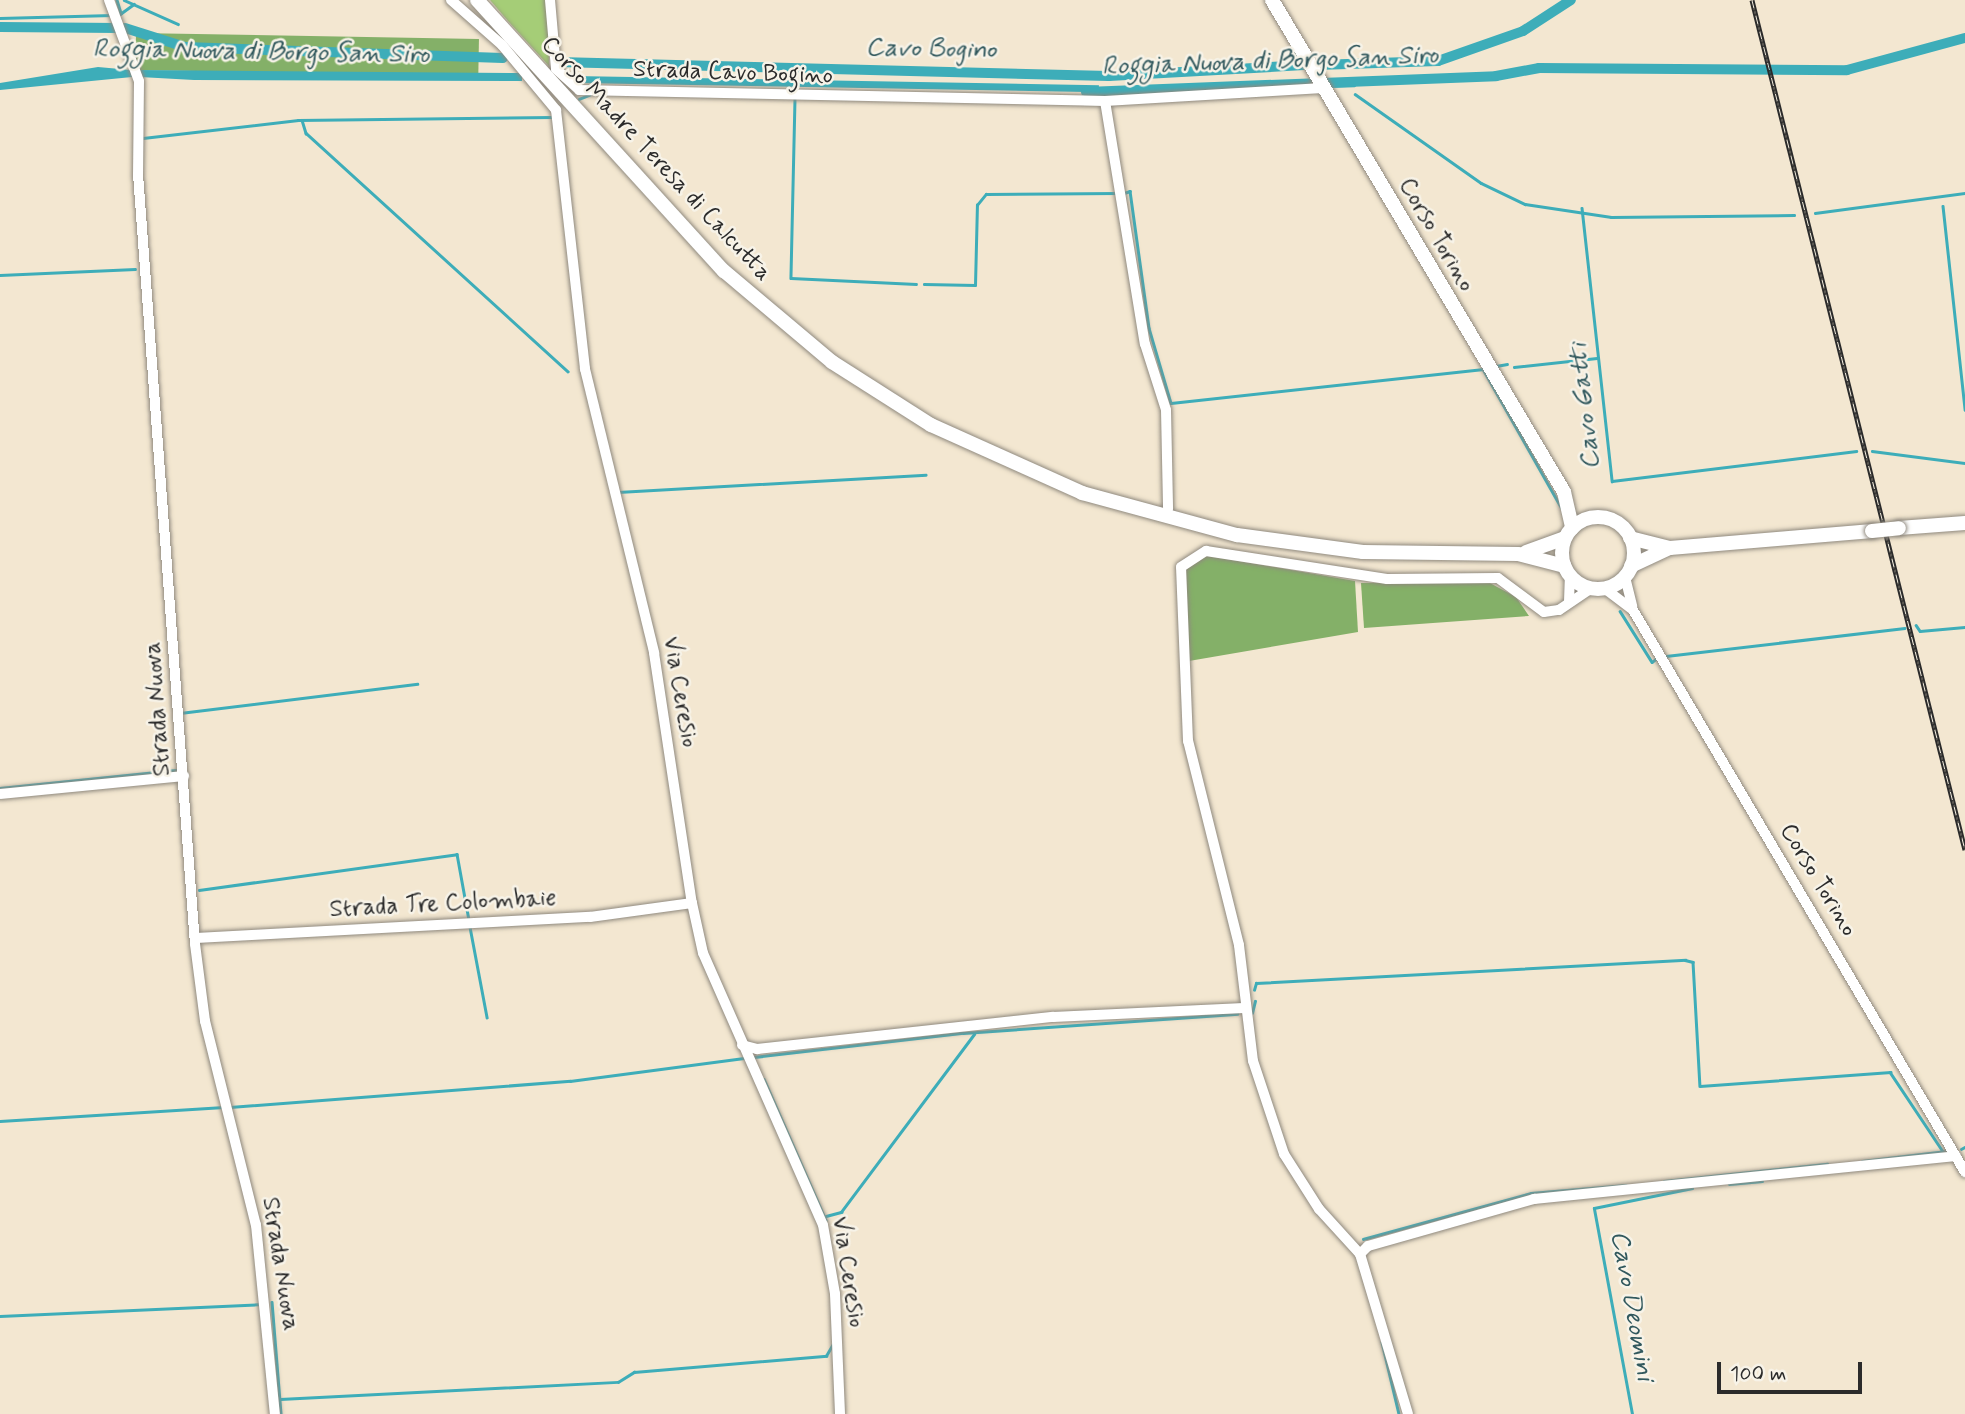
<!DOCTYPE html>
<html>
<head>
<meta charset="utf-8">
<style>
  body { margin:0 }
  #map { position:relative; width:1965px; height:1414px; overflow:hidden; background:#f3e7d1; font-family:Mynerve,sans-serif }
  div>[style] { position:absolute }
  .green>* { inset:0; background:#a5cd77 }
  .forest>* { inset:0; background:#84b068; transform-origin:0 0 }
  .water>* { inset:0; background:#3dadb9; transform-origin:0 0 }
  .stream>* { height:2.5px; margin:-1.25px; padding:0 1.25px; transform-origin:1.25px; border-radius:1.25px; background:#3dadb9 }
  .canal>* { height:10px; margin:-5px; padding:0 5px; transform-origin:5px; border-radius:5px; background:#3dadb9 }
  .roads { filter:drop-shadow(0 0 2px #8f897e) drop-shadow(0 0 2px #8f897e) }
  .minor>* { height:10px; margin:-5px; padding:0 5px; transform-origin:5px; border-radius:5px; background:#fff }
  .secondary>* { height:14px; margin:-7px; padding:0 7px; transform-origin:7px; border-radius:7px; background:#fff }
  .secondary>.ring { margin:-7px; padding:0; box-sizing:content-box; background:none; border:14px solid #fff; border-radius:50% }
  .rail>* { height:5px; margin-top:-2.5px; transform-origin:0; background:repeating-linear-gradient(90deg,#f7f3e8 0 8px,#2b2b2b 0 16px); box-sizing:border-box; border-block:2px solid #2b2b2b }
  .bridges { filter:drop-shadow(0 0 2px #8f897e) drop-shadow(0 0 2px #8f897e) }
  .secondary-bridge>* { height:14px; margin:-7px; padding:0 7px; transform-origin:7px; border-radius:7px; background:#fff }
  span { translate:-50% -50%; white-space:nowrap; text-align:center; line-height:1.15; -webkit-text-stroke:5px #f7f3e8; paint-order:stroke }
  .street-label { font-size:24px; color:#2b2b2b }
  .water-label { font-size:26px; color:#31585d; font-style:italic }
  .scale { position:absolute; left:1717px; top:1362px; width:145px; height:32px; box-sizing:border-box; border:4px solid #2b2b2b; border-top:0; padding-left:9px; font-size:21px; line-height:24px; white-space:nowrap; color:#2b2b2b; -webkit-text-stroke:5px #f7f3e8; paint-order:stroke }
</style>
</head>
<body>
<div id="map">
  <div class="green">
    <i style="clip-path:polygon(490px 0,548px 0,549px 66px,508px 21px)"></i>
  </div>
  <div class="forest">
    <i style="left:136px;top:33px;width:343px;height:37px;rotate:1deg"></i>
    <i style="clip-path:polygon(1204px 555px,1355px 581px,1358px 632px,1189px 661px,1182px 580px,1188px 564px)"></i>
    <i style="clip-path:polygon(1488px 582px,1516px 597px,1529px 616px,1364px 628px,1361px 583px)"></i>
  </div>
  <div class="water">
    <i style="clip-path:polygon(98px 67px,131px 70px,132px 77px,0 90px,0 83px)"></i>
    <i style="clip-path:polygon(139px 70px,522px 73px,522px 81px,194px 80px,140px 77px)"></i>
    <i style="left:573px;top:76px;width:526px;height:7px;rotate:1deg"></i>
  </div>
  <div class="stream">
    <i style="left:117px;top:0;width:14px;rotate:73deg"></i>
    <i style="left:124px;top:0;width:59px;rotate:24deg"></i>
    <i style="left:120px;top:14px;width:17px;rotate:-36deg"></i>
    <i style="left:0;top:18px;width:112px;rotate:-1.5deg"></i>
    <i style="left:1291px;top:51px;width:12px;rotate:42deg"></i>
    <i style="left:1330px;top:86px;width:24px;rotate:-2deg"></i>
    <i style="left:1355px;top:94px;width:154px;rotate:35.2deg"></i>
    <i style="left:1481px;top:183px;width:49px;rotate:25.5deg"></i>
    <i style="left:1525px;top:204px;width:87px;rotate:8.6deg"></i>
    <i style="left:1611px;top:217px;width:183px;rotate:-0.6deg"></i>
    <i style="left:579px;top:99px;width:11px;rotate:-22deg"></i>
    <i style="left:795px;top:99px;width:179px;rotate:91.3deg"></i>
    <i style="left:791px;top:278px;width:125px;rotate:2.7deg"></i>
    <i style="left:302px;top:120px;width:14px;rotate:73deg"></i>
    <i style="left:306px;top:133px;width:354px;rotate:42.3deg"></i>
    <i style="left:143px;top:138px;width:156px;rotate:-6.6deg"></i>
    <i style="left:298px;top:120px;width:255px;rotate:-0.7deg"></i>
    <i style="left:1124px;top:193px;width:6px;rotate:-18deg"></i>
    <i style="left:1130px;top:191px;width:138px;rotate:82.1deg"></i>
    <i style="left:1149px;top:328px;width:78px;rotate:73.7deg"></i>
    <i style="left:1171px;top:403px;width:314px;rotate:-6.2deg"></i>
    <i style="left:1483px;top:369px;width:159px;rotate:60.5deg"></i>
    <i style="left:1943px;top:206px;width:205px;rotate:83.8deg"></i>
    <i style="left:1582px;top:208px;width:275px;rotate:83.7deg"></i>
    <i style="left:1612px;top:481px;width:246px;rotate:-7deg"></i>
    <i style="left:1815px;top:213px;width:151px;rotate:-7.6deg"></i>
    <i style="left:0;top:275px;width:135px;rotate:-2.5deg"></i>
    <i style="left:924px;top:284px;width:51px;rotate:1.1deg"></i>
    <i style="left:975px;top:285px;width:80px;rotate:-88.6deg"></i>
    <i style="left:977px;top:205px;width:14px;rotate:-51deg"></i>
    <i style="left:986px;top:194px;width:132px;rotate:-0.4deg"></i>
    <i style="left:1496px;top:366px;width:11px;rotate:-10deg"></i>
    <i style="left:1514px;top:367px;width:83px;rotate:-6.2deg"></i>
    <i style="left:1872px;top:451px;width:94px;rotate:7.4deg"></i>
    <i style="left:618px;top:492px;width:308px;rotate:-3.2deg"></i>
    <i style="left:1620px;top:611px;width:60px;rotate:57.9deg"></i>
    <i style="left:1652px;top:662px;width:6px;rotate:-39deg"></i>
    <i style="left:1916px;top:625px;width:7px;rotate:56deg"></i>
    <i style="left:1920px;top:631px;width:45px;rotate:-5.1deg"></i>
    <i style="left:1666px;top:656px;width:240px;rotate:-6.7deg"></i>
    <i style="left:180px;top:713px;width:239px;rotate:-7deg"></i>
    <i style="left:0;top:788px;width:179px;rotate:-5.8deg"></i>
    <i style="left:199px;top:890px;width:260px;rotate:-7.9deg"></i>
    <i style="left:457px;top:854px;width:67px;rotate:79.7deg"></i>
    <i style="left:470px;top:927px;width:92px;rotate:79.3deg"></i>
    <i style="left:1254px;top:990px;width:7px;rotate:-74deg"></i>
    <i style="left:1256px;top:983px;width:430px;rotate:-3.1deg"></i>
    <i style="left:1685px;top:960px;width:8px;rotate:14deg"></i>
    <i style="left:1693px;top:962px;width:124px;rotate:86.8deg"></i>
    <i style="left:1700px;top:1086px;width:191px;rotate:-4.2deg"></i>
    <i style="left:1890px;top:1072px;width:97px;rotate:56.3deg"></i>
    <i style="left:1252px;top:1013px;width:12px;rotate:-76deg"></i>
    <i style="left:754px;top:1057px;width:210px;rotate:-6.6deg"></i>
    <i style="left:963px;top:1033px;width:275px;rotate:-4deg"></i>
    <i style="left:764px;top:1079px;width:154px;rotate:66.3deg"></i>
    <i style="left:230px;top:1107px;width:341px;rotate:-4.4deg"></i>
    <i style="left:570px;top:1081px;width:177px;rotate:-7.5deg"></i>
    <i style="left:0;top:1121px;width:224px;rotate:-3.6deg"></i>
    <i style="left:1961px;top:1149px;width:4px;rotate:-27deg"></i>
    <i style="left:1862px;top:1161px;width:85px;rotate:-6.8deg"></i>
    <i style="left:1664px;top:1181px;width:164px;rotate:-6deg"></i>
    <i style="left:1729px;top:1184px;width:33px;rotate:-5deg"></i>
    <i style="left:826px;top:1216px;width:16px;rotate:-15deg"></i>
    <i style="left:841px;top:1212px;width:222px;rotate:-53.2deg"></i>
    <i style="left:1363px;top:1239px;width:174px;rotate:-15.3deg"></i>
    <i style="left:1531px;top:1193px;width:95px;rotate:-4.8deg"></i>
    <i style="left:272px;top:1302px;width:112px;rotate:85.4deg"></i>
    <i style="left:0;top:1316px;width:262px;rotate:-2.6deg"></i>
    <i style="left:1382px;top:1342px;width:74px;rotate:76.7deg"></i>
    <i style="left:280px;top:1399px;width:338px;rotate:-2.9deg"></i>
    <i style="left:618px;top:1382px;width:19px;rotate:-32deg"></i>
    <i style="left:634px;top:1372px;width:193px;rotate:-4.8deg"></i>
    <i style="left:826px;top:1356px;width:14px;rotate:-60deg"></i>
    <i style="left:1632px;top:1414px;width:209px;rotate:-100.5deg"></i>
    <i style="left:1594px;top:1208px;width:100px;rotate:-11.5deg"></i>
  </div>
  <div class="canal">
    <i style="left:0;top:27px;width:119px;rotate:0.5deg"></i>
    <i style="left:125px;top:28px;width:63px;rotate:17.6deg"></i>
    <i style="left:185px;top:47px;width:318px;rotate:2deg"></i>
    <i style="left:558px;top:62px;width:551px;rotate:1.46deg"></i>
    <i style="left:1109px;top:76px;width:195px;rotate:-3.2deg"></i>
    <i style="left:1317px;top:65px;width:121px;rotate:-1.9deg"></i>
    <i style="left:1438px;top:61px;width:90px;rotate:-19.4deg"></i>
    <i style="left:1523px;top:31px;width:57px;rotate:-32.9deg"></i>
    <i style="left:1086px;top:92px;width:410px;rotate:-2.2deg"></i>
    <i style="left:1496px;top:76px;width:44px;rotate:-10.5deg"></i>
    <i style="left:1539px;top:68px;width:308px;rotate:0.4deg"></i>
    <i style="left:1847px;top:70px;width:122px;rotate:-15.2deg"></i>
  </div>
  <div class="roads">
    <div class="minor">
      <i style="left:109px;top:0;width:86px;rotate:69.7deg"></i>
      <i style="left:139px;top:81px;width:93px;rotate:90.6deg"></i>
      <i style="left:138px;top:174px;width:772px;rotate:85.77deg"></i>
      <i style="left:195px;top:944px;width:78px;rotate:82.6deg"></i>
      <i style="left:205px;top:1021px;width:210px;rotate:76deg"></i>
      <i style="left:256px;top:1225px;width:190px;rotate:84.3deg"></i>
      <i style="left:451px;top:0;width:68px;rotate:41.4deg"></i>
      <i style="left:502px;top:45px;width:85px;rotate:50.3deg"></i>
      <i style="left:556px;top:110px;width:261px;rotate:83.6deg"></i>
      <i style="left:585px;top:369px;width:292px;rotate:76.3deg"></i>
      <i style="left:654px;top:653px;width:253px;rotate:81.4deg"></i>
      <i style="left:692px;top:903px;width:51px;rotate:77.6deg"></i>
      <i style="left:703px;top:953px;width:297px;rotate:66.2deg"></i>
      <i style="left:823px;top:1225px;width:70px;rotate:80.1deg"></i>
      <i style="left:835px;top:1294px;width:120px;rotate:87.6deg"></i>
      <i style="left:550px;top:0;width:69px;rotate:85deg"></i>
      <i style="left:556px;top:69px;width:31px;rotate:42deg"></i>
      <i style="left:579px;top:90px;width:526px;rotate:1.2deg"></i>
      <i style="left:1105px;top:101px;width:218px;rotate:-3.4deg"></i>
      <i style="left:1105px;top:101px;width:246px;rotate:80.7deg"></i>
      <i style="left:1145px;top:344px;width:69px;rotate:72.3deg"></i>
      <i style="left:1166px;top:410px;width:99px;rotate:88.8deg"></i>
      <i style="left:1625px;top:577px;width:30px;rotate:76deg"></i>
      <i style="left:1604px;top:588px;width:36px;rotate:37deg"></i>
      <i style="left:1633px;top:610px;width:653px;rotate:59.43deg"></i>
      <i style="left:1569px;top:602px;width:27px;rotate:-88deg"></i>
      <i style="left:0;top:794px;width:185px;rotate:-5.6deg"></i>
      <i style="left:196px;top:938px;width:395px;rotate:-3.1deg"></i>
      <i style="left:590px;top:917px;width:103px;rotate:-7.8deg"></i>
      <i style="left:742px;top:1045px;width:16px;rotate:15deg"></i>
      <i style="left:757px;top:1049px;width:298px;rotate:-6.2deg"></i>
      <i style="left:1053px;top:1017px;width:191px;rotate:-2.7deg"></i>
      <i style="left:1360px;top:1254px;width:61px;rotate:-132.3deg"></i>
      <i style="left:1319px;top:1209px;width:65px;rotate:-122.5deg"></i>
      <i style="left:1284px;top:1154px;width:98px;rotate:-108.4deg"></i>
      <i style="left:1253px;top:1061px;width:117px;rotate:-96.9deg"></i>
      <i style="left:1239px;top:945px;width:210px;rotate:-104deg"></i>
      <i style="left:1188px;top:741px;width:174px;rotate:-92.3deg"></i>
      <i style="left:1181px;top:567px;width:30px;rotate:-33deg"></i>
      <i style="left:1206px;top:551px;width:183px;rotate:8.8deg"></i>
      <i style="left:1387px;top:579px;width:111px;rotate:-0.5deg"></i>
      <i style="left:1498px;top:578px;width:57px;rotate:36.5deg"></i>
      <i style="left:1544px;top:612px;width:15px;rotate:-8deg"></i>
      <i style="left:1559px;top:610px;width:40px;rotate:-34deg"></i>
      <i style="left:1408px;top:1414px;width:167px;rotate:-106.7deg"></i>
      <i style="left:1360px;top:1254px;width:11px;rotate:-45deg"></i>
      <i style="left:1368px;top:1246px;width:173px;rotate:-15.8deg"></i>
      <i style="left:1534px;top:1199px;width:424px;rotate:-5.8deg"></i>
    </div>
    <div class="secondary">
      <i style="left:477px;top:0;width:367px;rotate:47.7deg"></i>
      <i style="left:724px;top:271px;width:141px;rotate:40.1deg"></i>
      <i style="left:832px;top:362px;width:117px;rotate:32.5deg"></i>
      <i style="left:931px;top:425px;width:166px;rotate:24.2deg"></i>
      <i style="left:1082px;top:493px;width:161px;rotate:15.2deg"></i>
      <i style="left:1237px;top:535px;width:127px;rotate:7.7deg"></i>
      <i style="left:1363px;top:552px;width:155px;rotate:0.7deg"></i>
      <i style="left:1518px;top:554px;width:48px;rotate:14.6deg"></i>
      <i style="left:1272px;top:0;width:572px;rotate:59.31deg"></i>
      <i style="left:1564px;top:492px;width:37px;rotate:77deg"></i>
      <i class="ring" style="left:1562px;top:517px;width:58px;height:58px"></i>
      <i style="left:1899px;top:528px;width:66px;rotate:-4.3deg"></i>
      <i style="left:1630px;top:538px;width:41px;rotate:14deg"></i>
      <i style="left:1670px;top:548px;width:203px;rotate:-4.8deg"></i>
      <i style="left:1526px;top:552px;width:41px;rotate:-19.7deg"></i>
      <i style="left:1631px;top:566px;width:42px;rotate:-25.3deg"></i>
    </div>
  </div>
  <div class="rail">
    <i style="left:1752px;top:0;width:876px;rotate:75.93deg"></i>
  </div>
  <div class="bridges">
    <div class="secondary-bridge">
      <i style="left:1872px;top:531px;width:27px;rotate:-6deg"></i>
    </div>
  </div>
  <div class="street-label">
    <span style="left:733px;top:73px;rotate:2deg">Strada Cavo Bogino</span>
    <span style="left:656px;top:159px;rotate:47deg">Corso Madre Teresa di Calcutta</span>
    <span style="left:1436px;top:235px;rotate:60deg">Corso Torino</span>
    <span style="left:680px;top:692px;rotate:80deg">Via Ceresio</span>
    <span style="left:158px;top:709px;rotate:-94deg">Strada Nuova</span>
    <span style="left:1818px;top:880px;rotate:59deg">Corso Torino</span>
    <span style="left:443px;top:904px;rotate:-3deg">Strada Tre Colombaie</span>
    <span style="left:280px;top:1264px;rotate:81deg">Strada Nuova</span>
    <span style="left:848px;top:1272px;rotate:81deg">Via Ceresio</span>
  </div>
  <div class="water-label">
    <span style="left:931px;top:50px;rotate:1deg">Cavo Bogino</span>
    <span style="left:261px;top:53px;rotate:1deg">Roggia Nuova di Borgo San Siro</span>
    <span style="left:1270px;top:62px;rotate:-2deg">Roggia Nuova di Borgo San Siro</span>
    <span style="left:1586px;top:406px;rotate:-96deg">Cavo Gatti</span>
    <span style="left:1631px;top:1306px;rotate:80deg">Cavo Deomini</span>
  </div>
  <div class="scale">100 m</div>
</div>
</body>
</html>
